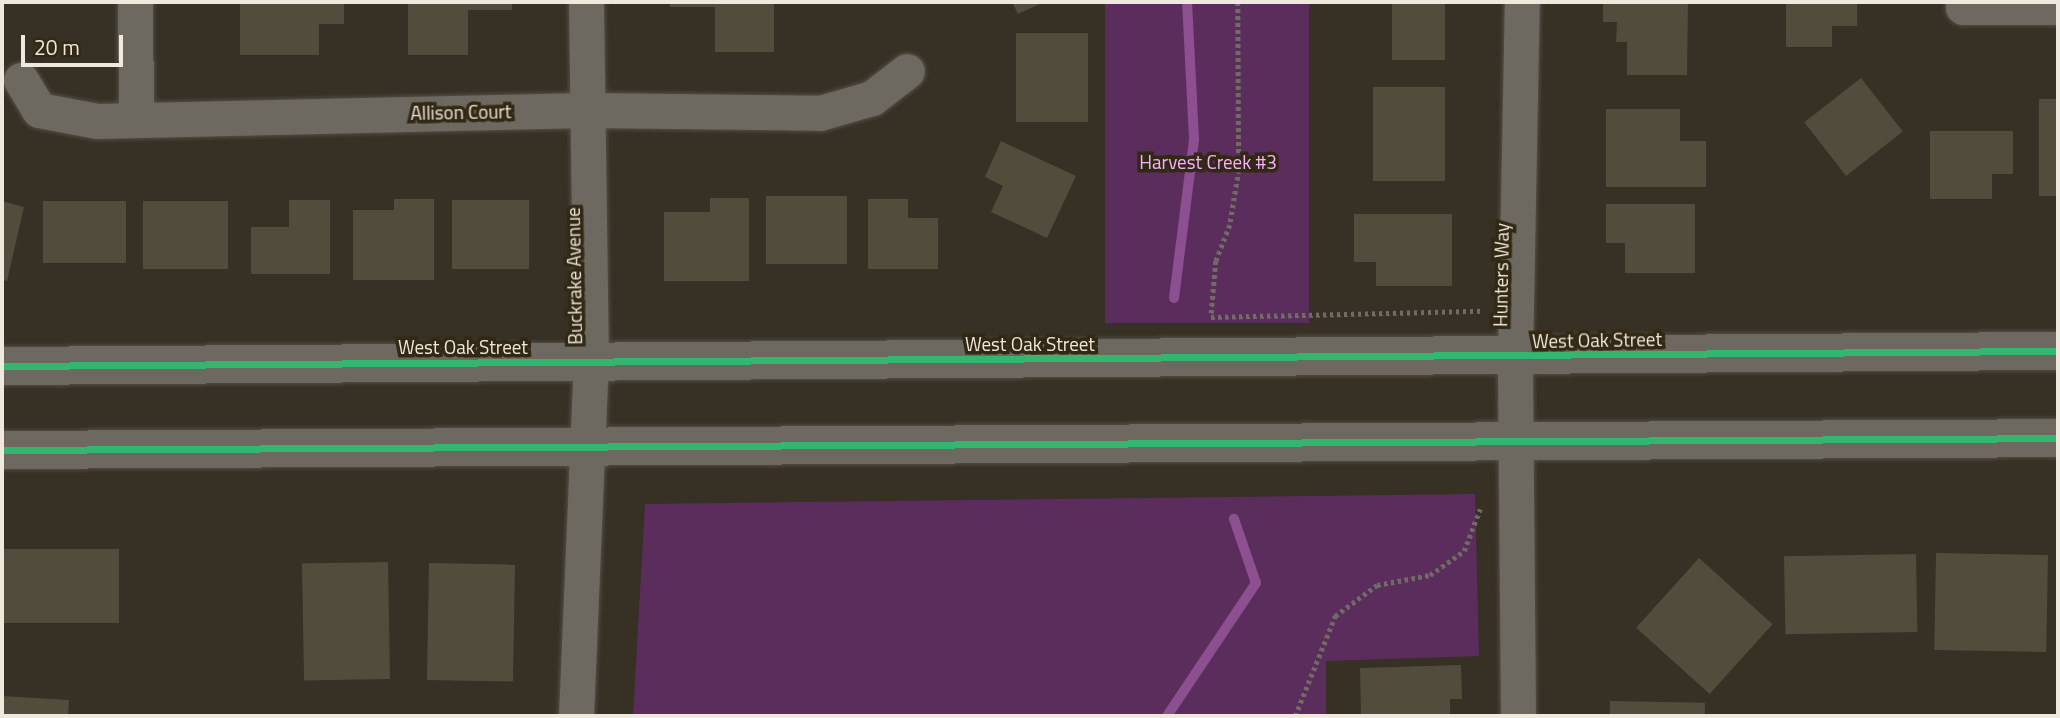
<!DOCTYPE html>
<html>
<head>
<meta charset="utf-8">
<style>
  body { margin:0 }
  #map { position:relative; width:2060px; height:718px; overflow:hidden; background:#363025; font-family:"Titillium Web",sans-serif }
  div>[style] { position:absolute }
  .green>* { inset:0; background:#5b2d5c; transform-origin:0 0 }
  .stream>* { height:10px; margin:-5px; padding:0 5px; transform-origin:5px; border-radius:5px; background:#8c4f8f }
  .building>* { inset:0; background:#524c3c; transform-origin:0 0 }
  .path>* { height:4.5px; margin-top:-2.25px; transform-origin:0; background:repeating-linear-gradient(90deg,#706c65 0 3.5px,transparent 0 7px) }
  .roads { filter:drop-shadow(0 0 2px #534e44) drop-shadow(0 0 2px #534e44) }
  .street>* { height:35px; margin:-17.5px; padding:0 17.5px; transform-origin:17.5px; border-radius:17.5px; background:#6d6960 }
  .secondary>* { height:38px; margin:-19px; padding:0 19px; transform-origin:19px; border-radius:19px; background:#6d6960 }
  .cycleway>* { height:7px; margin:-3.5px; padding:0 3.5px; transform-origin:3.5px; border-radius:3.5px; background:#33b770 }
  span { translate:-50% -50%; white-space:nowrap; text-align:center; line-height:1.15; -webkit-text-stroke:7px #322915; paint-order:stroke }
  .street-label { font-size:19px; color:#efe9dd }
  .park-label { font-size:19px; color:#f8b1fc }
  .frame { position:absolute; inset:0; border:4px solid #efe9dd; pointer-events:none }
  .scale { position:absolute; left:21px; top:35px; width:102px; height:32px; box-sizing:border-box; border:4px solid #efe9dd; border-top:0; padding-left:9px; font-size:21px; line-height:24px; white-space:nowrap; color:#efe9dd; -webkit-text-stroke:5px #322915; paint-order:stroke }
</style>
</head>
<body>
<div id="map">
  <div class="green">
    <i style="left:1105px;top:2px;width:204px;height:321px"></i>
    <i style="clip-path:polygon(1475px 494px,1479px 656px,1326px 661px,1326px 716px,633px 716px,645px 504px)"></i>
  </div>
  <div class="stream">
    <i style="left:1174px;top:298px;width:160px;rotate:-82.8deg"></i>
    <i style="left:1194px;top:139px;width:137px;rotate:-92.9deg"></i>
    <i style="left:1167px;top:716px;width:160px;rotate:-56.2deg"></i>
    <i style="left:1256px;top:583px;width:68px;rotate:-109deg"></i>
  </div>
  <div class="building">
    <i style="clip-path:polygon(240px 2px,344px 2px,344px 24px,319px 24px,319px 55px,240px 55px)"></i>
    <i style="clip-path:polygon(408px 2px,512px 2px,512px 10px,468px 10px,468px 55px,408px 55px)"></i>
    <i style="clip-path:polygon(670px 2px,774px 2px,774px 52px,715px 52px,715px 7px,670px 7px)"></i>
    <i style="clip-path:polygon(1012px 2px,1044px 2px,1018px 14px)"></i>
    <i style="left:1392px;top:2px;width:53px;height:58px"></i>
    <i style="clip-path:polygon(1603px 2px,1688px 2px,1687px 75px,1627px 75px,1627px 42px,1616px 42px,1617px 22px,1603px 22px)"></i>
    <i style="clip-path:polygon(1786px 2px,1857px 2px,1857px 26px,1832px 26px,1832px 47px,1786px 47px)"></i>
    <i style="left:1016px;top:33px;width:72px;height:89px"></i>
    <i style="left:1861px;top:78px;width:68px;height:72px;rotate:52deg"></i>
    <i style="left:1373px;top:87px;width:72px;height:94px"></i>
    <i style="left:2039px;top:99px;width:19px;height:97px"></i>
    <i style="clip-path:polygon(1606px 109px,1680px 109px,1680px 141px,1706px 141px,1706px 187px,1606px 187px)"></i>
    <i style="clip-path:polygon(1930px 131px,2013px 131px,2013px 174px,1992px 174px,1992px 199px,1930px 199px)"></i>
    <i style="clip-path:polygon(1001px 141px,1076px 176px,1047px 238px,991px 212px,1003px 186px,985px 177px)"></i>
    <i style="left:766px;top:196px;width:81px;height:68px"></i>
    <i style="clip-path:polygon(710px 198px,749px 198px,749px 281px,664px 281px,664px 212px,710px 212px)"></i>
    <i style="clip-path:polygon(394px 199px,434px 199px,434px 280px,353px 280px,353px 210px,394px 210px)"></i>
    <i style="clip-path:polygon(868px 199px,908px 199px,908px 218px,938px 218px,938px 269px,868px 269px)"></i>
    <i style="clip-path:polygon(289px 200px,330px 200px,330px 274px,251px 274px,251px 227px,289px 227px)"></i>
    <i style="left:452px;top:200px;width:77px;height:69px"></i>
    <i style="clip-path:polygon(2px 201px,24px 207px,7px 281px,2px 280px)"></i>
    <i style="left:43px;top:201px;width:83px;height:62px"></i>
    <i style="left:143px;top:201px;width:85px;height:68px"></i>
    <i style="clip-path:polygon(1606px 204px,1695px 204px,1695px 273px,1625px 273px,1625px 243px,1606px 243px)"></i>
    <i style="clip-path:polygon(1354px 214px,1452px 214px,1452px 286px,1376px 286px,1376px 262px,1354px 262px)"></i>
    <i style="left:2px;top:549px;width:117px;height:74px"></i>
    <i style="left:1936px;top:553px;width:112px;height:97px;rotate:1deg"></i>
    <i style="left:1916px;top:554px;width:78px;height:132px;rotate:89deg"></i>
    <i style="left:1699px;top:558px;width:99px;height:94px;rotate:42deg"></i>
    <i style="left:388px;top:562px;width:117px;height:86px;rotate:89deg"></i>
    <i style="left:429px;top:563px;width:86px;height:117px;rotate:1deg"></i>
    <i style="clip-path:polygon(1461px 665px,1462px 699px,1450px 699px,1450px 716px,1361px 716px,1360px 668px)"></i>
    <i style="clip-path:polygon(2px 696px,69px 700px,68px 716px,2px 716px)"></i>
    <i style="left:1610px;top:701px;width:95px;height:15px;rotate:1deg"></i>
  </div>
  <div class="path">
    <i style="left:1238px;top:2px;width:168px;rotate:89.7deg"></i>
    <i style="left:1239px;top:170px;width:56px;rotate:99.3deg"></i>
    <i style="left:1230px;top:225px;width:39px;rotate:111deg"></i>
    <i style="left:1216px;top:261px;width:56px;rotate:95.1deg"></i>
    <i style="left:1211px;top:317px;width:272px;rotate:-1.3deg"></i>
    <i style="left:1295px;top:716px;width:108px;rotate:-68.2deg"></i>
    <i style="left:1335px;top:616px;width:52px;rotate:-36.4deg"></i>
    <i style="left:1377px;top:585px;width:54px;rotate:-10.7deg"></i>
    <i style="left:1430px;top:575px;width:42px;rotate:-35.2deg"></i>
    <i style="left:1464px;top:551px;width:45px;rotate:-69.1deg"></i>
  </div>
  <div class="roads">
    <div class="street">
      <i style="left:135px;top:2px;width:117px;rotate:89.5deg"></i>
      <i style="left:1963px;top:2px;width:5px;rotate:90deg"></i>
      <i style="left:1963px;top:7px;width:95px"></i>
      <i style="left:21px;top:80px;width:35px;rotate:59deg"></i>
      <i style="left:39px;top:110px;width:59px;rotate:10.7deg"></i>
      <i style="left:97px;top:121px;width:489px;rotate:-1.3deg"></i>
      <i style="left:586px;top:110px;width:234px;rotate:0.7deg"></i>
      <i style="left:820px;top:113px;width:54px;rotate:-16.1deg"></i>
      <i style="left:872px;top:98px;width:44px;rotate:-37.6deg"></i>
      <i style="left:576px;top:716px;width:354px;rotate:-87.6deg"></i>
      <i style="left:591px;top:362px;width:360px;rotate:-90.8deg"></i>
      <i style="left:1518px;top:716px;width:359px;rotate:-90.5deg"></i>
      <i style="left:1515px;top:357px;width:355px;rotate:-88.9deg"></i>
    </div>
    <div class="secondary">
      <i style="left:2px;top:366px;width:2056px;rotate:-0.42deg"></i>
      <i style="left:2px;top:450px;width:2056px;rotate:-0.33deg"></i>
    </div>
  </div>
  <div class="cycleway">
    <i style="left:2px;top:366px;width:2056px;rotate:-0.42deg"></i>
    <i style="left:2px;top:450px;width:2056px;rotate:-0.33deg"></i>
  </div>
  <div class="street-label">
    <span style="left:461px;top:112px;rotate:-1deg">Allison Court</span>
    <span style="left:1501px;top:275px;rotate:-89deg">Hunters Way</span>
    <span style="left:574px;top:276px;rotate:-91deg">Buckrake Avenue</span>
    <span style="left:1597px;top:340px;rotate:-1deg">West Oak Street</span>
    <span style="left:1030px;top:344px">West Oak Street</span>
    <span style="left:463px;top:347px">West Oak Street</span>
  </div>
  <div class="park-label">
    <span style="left:1208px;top:162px">Harvest Creek #3</span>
  </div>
  <div class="frame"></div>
  <div class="scale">20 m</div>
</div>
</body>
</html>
